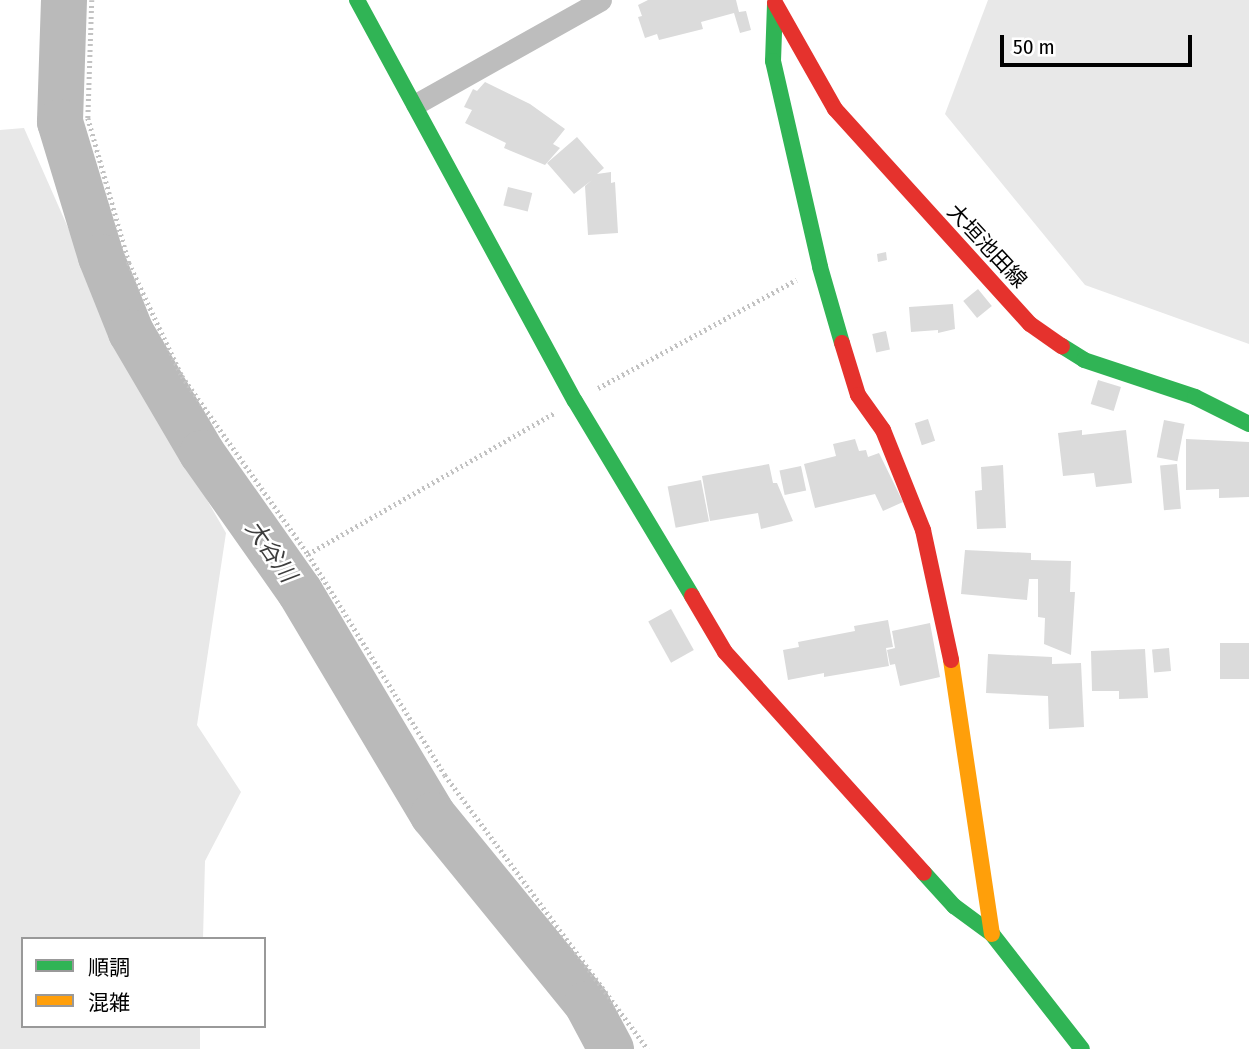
<!DOCTYPE html>
<html>
<head>
<meta charset="utf-8">
<style>
  body { margin:0 }
  #map { position:relative; width:1249px; height:1049px; overflow:hidden; background:#fff; font-family:"Fira Sans Condensed","Noto Sans JP",sans-serif }
  div>[style] { position:absolute }
  .green>* { inset:0; background:#e8e8e8 }
  .river>* { height:46px; margin:-23px; padding:0 23px; transform-origin:23px; border-radius:23px; background:#bababa }
  .building>* { inset:0; background:#dbdbdb; transform-origin:0 0 }
  .path>* { height:4.5px; margin-top:-2.25px; transform-origin:0; background:repeating-linear-gradient(90deg,#c2c2c2 0 2px,transparent 0 5.5px) }
  .street>* { height:21px; margin:-10.5px; padding:0 10.5px; transform-origin:10.5px; border-radius:10.5px; background:#bdbdbd }
  .fast>* { height:16px; margin:-8px; padding:0 8px; transform-origin:8px; border-radius:8px; background:#30b455 }
  .slow>* { height:16px; margin:-8px; padding:0 8px; transform-origin:8px; border-radius:8px; background:#ff9f0a }
  .jam>* { height:16px; margin:-8px; padding:0 8px; transform-origin:8px; border-radius:8px; background:#e5322d }
  span { translate:-50% -50%; white-space:nowrap; text-align:center; line-height:1.15; -webkit-text-stroke:5px #fff; paint-order:stroke }
  .street-label { font-size:21px; color:#000 }
  .water-label { font-size:23px; color:#3d3d3d; font-style:italic }
  .legend { position:absolute; left:21px; top:937px; width:245px; height:91px; box-sizing:border-box; background:#fff; border:2px solid #999; margin:0; padding:9px 12px; list-style:none; font-size:21px; color:#000 }
  .legend li { display:flex; align-items:center; gap:14px; height:35px }
  .legend b { width:35px; border:2px solid #999 }
  .scale { position:absolute; left:1000px; top:35px; width:192px; height:32px; box-sizing:border-box; border:4px solid #000; border-top:0; padding-left:9px; font-size:21px; line-height:24px; white-space:nowrap; color:#000; -webkit-text-stroke:5px #fff; paint-order:stroke }
</style>
</head>
<body>
<div id="map">
  <div class="green">
    <i style="clip-path:polygon(988px 0,1249px 0,1249px 344px,1085px 285px,945px 114px)"></i>
    <i style="clip-path:polygon(24px 128px,126px 359px,226px 533px,197px 725px,241px 792px,205px 861px,203px 939px,23px 939px,23px 1026px,200px 1026px,200px 1049px,0 1049px,0 130px)"></i>
  </div>
  <div class="river">
    <i style="left:64px;top:0;width:122px;rotate:91.9deg"></i>
    <i style="left:60px;top:122px;width:141px;rotate:73.1deg"></i>
    <i style="left:101px;top:257px;width:81px;rotate:68.2deg"></i>
    <i style="left:131px;top:332px;width:140px;rotate:59.6deg"></i>
    <i style="left:202px;top:453px;width:170px;rotate:54.8deg"></i>
    <i style="left:300px;top:592px;width:260px;rotate:59.2deg"></i>
    <i style="left:433px;top:815px;width:244px;rotate:50.8deg"></i>
    <i style="left:587px;top:1004px;width:51px;rotate:61.9deg"></i>
  </div>
  <div class="building">
    <i style="clip-path:polygon(648px 0,736px 0,739px 12px,746px 11px,751px 30px,740px 33px,734px 13px,701px 22px,703px 29px,659px 40px,657px 34px,645px 38px,638px 17px,642px 16px,638px 5px)"></i>
    <i style="clip-path:polygon(485px 82px,530px 104px,565px 129px,553px 144px,560px 148px,545px 165px,504px 148px,506px 143px,465px 123px,472px 110px,464px 107px,473px 89px,477px 91px)"></i>
    <i style="clip-path:polygon(577px 137px,604px 168px,597px 174px,611px 172px,611px 183px,615px 182px,618px 233px,588px 235px,585px 186px,592px 180px,574px 194px,547px 163px)"></i>
    <i style="left:508px;top:187px;width:25px;height:19px;rotate:14deg"></i>
    <i style="clip-path:polygon(886px 252px,887px 260px,878px 262px,877px 254px)"></i>
    <i style="left:978px;top:289px;width:22px;height:19px;rotate:51deg"></i>
    <i style="clip-path:polygon(953px 304px,955px 329px,938px 333px,938px 330px,911px 332px,909px 307px)"></i>
    <i style="left:886px;top:331px;width:19px;height:14px;rotate:78deg"></i>
    <i style="left:1098px;top:380px;width:24px;height:25px;rotate:17deg"></i>
    <i style="left:928px;top:419px;width:23px;height:14px;rotate:72deg"></i>
    <i style="left:1164px;top:420px;width:21px;height:38px;rotate:11deg"></i>
    <i style="clip-path:polygon(1082px 430px,1082px 435px,1126px 430px,1132px 483px,1096px 487px,1094px 473px,1063px 476px,1058px 433px)"></i>
    <i style="clip-path:polygon(855px 439px,859px 451px,866px 450px,868px 457px,879px 453px,903px 502px,883px 511px,875px 494px,815px 508px,804px 464px,836px 456px,833px 444px)"></i>
    <i style="clip-path:polygon(1186px 439px,1249px 442px,1249px 497px,1219px 498px,1219px 489px,1186px 490px)"></i>
    <i style="clip-path:polygon(769px 464px,773px 483px,777px 483px,793px 521px,761px 529px,758px 513px,710px 521px,702px 476px)"></i>
    <i style="left:1177px;top:464px;width:45px;height:17px;rotate:85deg"></i>
    <i style="clip-path:polygon(1003px 465px,1006px 528px,977px 529px,975px 491px,982px 490px,981px 467px)"></i>
    <i style="left:801px;top:466px;width:25px;height:22px;rotate:78deg"></i>
    <i style="left:701px;top:480px;width:42px;height:34px;rotate:79deg"></i>
    <i style="clip-path:polygon(965px 550px,1031px 553px,1031px 560px,1071px 561px,1070px 592px,1075px 592px,1071px 655px,1044px 644px,1045px 618px,1038px 617px,1038px 579px,1029px 579px,1027px 600px,961px 594px)"></i>
    <i style="left:671px;top:609px;width:47px;height:26px;rotate:61deg"></i>
    <i style="clip-path:polygon(888px 620px,893px 647px,886px 648px,889px 666px,824px 677px,824px 673px,788px 680px,783px 650px,799px 647px,798px 642px,855px 631px,854px 626px)"></i>
    <i style="clip-path:polygon(930px 623px,940px 677px,900px 686px,895px 664px,890px 665px,887px 650px,895px 648px,892px 631px)"></i>
    <i style="left:1249px;top:643px;width:36px;height:29px;rotate:90deg"></i>
    <i style="left:1169px;top:648px;width:23px;height:17px;rotate:85deg"></i>
    <i style="clip-path:polygon(1145px 649px,1148px 698px,1119px 699px,1119px 691px,1092px 691px,1091px 651px)"></i>
    <i style="clip-path:polygon(988px 654px,1052px 657px,1052px 664px,1081px 663px,1084px 727px,1049px 729px,1048px 696px,986px 693px)"></i>
  </div>
  <div class="path">
    <i style="left:92px;top:0;width:118px;rotate:91.9deg"></i>
    <i style="left:88px;top:118px;width:151px;rotate:74.2deg"></i>
    <i style="left:129px;top:263px;width:125px;rotate:64.9deg"></i>
    <i style="left:182px;top:376px;width:218px;rotate:54.7deg"></i>
    <i style="left:308px;top:554px;width:260px;rotate:58.2deg"></i>
    <i style="left:445px;top:775px;width:341px;rotate:53.5deg"></i>
    <i style="left:598px;top:388px;width:226px;rotate:-28.6deg"></i>
    <i style="left:308px;top:554px;width:284px;rotate:-29.8deg"></i>
  </div>
  <div class="street">
    <i style="left:416px;top:104px;width:212px;rotate:-29.3deg"></i>
  </div>
  <div class="fast">
    <i style="left:357px;top:0;width:456px;rotate:61.5deg"></i>
    <i style="left:575px;top:401px;width:227px;rotate:59deg"></i>
    <i style="left:775px;top:4px;width:57px;rotate:92deg"></i>
    <i style="left:773px;top:61px;width:211px;rotate:77.1deg"></i>
    <i style="left:820px;top:267px;width:79px;rotate:73.9deg"></i>
    <i style="left:1062px;top:346px;width:26px;rotate:32deg"></i>
    <i style="left:1084px;top:360px;width:117px;rotate:18.4deg"></i>
    <i style="left:1195px;top:397px;width:60px;rotate:26.6deg"></i>
    <i style="left:924px;top:873px;width:45px;rotate:47.7deg"></i>
    <i style="left:954px;top:906px;width:47px;rotate:36.4deg"></i>
    <i style="left:992px;top:934px;width:146px;rotate:52deg"></i>
  </div>
  <div class="slow">
    <i style="left:951px;top:660px;width:277px;rotate:81.5deg"></i>
  </div>
  <div class="jam">
    <i style="left:775px;top:3px;width:122px;rotate:60.5deg"></i>
    <i style="left:835px;top:109px;width:290px;rotate:47.8deg"></i>
    <i style="left:1030px;top:324px;width:39px;rotate:35deg"></i>
    <i style="left:842px;top:343px;width:54px;rotate:72.9deg"></i>
    <i style="left:858px;top:395px;width:43px;rotate:54.5deg"></i>
    <i style="left:883px;top:430px;width:108px;rotate:68.2deg"></i>
    <i style="left:923px;top:530px;width:133px;rotate:77.8deg"></i>
    <i style="left:692px;top:596px;width:65px;rotate:59.5deg"></i>
    <i style="left:725px;top:652px;width:297px;rotate:48deg"></i>
  </div>
  <div class="street-label">
    <span style="left:987px;top:246px;rotate:47deg">大垣池田線</span>
  </div>
  <div class="water-label">
    <span style="left:271px;top:551px;rotate:55deg">大谷川</span>
  </div>
  <ul class="legend">
  <li><b style="height:9px;background:#30b455"></b>順調</li>
  <li><b style="height:9px;background:#ff9f0a"></b>混雑</li>
  </ul>
  <div class="scale">50 m</div>
</div>
</body>
</html>
